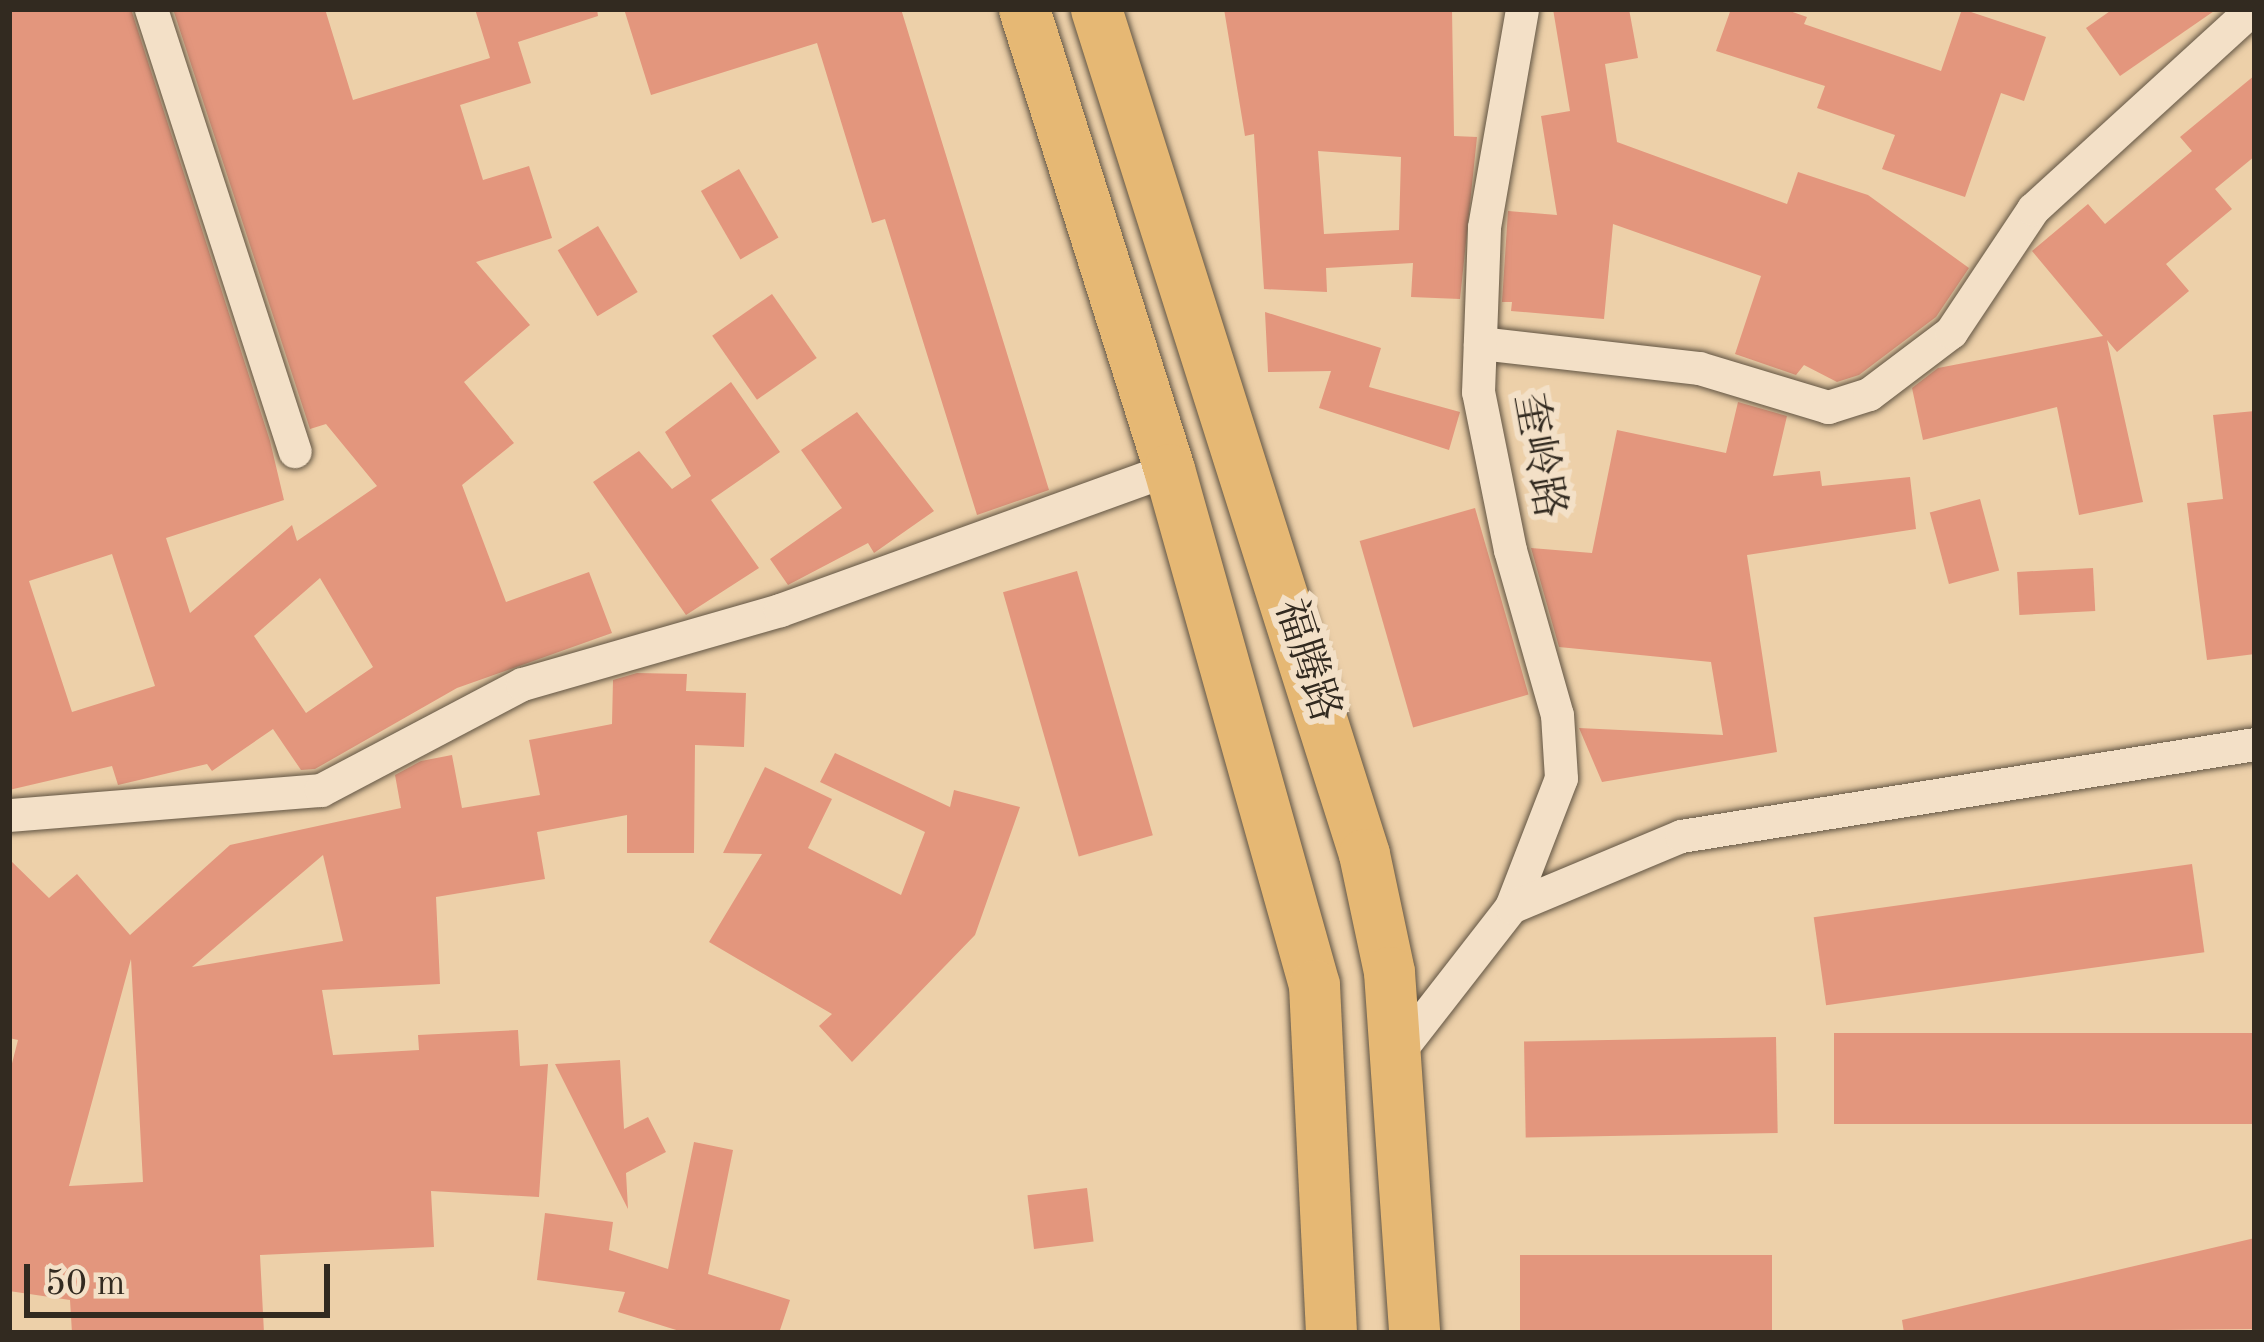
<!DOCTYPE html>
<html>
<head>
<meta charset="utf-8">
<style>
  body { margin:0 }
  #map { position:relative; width:2264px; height:1342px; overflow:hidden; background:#edd0a9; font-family:"Old Standard TT","Noto Serif SC",serif }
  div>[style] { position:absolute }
  .building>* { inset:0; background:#e3967d; transform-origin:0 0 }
  .roads { filter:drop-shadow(0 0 3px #615442) drop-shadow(0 0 3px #615442) }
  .street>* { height:33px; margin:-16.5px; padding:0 16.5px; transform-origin:16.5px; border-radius:16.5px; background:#f3e0c7 }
  .primary>* { height:51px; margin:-25.5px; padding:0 25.5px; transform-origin:25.5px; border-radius:25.5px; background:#e6b874 }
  span { translate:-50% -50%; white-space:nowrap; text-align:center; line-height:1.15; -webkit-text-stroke:12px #f3e0c7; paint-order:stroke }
  .street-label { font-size:42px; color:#322a20 }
  .frame { position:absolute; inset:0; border:12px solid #322a20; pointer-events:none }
  .scale { position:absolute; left:24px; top:1264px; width:306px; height:54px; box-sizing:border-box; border:6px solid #322a20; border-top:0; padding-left:15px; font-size:36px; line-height:42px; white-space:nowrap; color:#322a20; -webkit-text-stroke:9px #f3e0c7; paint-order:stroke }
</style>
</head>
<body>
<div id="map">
  <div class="building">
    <i style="clip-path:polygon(evenodd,9px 9px,131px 9px,270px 441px,284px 500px,166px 538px,190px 613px,292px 525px,297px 541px,377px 486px,326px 424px,310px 429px,173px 9px,325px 9px,353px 100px,490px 58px,475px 9px,597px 9px,598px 16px,518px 42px,531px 83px,460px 105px,483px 180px,529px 166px,552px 238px,476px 262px,530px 325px,464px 382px,514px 443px,462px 485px,506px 602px,589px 572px,612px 633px,457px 688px,315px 769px,301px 770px,273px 729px,212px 771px,207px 764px,118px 785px,112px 766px,9px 790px,9px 9px,112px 554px,155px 686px,72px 712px,29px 581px,112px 554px,9px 9px,320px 578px,373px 667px,306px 713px,254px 636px,320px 578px)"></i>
    <i style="clip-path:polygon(624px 9px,901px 9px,1049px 490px,977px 515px,885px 219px,872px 223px,817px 43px,651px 95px)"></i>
    <i style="clip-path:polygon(evenodd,1224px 9px,1452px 9px,1454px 136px,1477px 137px,1460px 299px,1411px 297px,1413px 263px,1326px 268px,1327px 292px,1264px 289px,1254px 134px,1245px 136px,1224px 9px,1318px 151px,1401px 157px,1399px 230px,1324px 234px,1318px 151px)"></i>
    <i style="clip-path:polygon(1553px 9px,1629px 9px,1638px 58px,1605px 64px,1617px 142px,1787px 204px,1798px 172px,1868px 195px,1969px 268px,1936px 317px,1859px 375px,1837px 382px,1804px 365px,1796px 375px,1735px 354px,1761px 276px,1613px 224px,1604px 319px,1511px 311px,1512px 302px,1502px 302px,1508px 211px,1557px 215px,1541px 116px,1570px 111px)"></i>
    <i style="clip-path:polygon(1731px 9px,1784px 9px,1807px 17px,1804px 24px,1941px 71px,1962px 9px,2046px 37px,2024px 101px,2001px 93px,1965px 197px,1882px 169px,1895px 135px,1817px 108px,1825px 86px,1716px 51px)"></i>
    <i style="clip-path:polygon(2113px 9px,2217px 9px,2120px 76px,2086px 28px)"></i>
    <i style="clip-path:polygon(2255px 75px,2255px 156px,2215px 189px,2232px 209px,2166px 264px,2189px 291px,2117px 352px,2107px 340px,2143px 502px,2079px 515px,2057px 407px,1923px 440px,1912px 388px,1938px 368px,2103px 336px,2032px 251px,2088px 204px,2105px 224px,2192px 151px,2180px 137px)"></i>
    <i style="left:739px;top:169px;width:79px;height:44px;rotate:60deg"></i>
    <i style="left:598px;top:226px;width:77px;height:47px;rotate:59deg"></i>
    <i style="left:772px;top:294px;width:78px;height:73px;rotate:55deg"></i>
    <i style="clip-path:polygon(1265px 312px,1381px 348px,1369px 387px,1460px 412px,1449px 450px,1319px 408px,1331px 371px,1268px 372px)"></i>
    <i style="clip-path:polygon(731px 382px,780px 452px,711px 500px,759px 568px,686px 615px,593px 482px,639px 451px,672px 489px,691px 476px,665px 432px)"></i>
    <i style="clip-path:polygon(1738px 402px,1787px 416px,1773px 476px,1820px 471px,1822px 486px,1910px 477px,1916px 529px,1747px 555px,1777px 752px,1602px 782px,1579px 728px,1723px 735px,1711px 662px,1559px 647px,1531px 548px,1592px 553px,1617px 430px,1726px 453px)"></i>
    <i style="clip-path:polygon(2255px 411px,2255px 654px,2207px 660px,2187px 503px,2223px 499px,2213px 415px)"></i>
    <i style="clip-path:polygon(857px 412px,934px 511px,874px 553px,868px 543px,788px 585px,770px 559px,842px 508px,801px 450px)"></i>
    <i style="left:1980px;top:499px;width:74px;height:52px;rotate:75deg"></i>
    <i style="left:1475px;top:508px;width:194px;height:120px;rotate:74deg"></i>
    <i style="left:2093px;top:568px;width:43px;height:76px;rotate:87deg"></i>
    <i style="left:1077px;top:571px;width:275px;height:77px;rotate:74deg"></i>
    <i style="clip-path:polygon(evenodd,637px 673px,687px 674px,686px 691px,746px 693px,744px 747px,695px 745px,694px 853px,627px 853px,627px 815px,537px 832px,545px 879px,436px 897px,440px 984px,322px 990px,333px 1055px,419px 1050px,418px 1035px,518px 1030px,520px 1066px,548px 1064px,539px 1197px,431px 1191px,434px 1247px,260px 1255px,264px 1333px,72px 1333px,70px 1300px,9px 1291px,9px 1075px,18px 1040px,9px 1038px,9px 859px,49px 898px,77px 874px,130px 935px,230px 845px,401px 808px,395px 775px,421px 761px,452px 755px,462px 808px,540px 795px,529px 740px,612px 724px,613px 680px,637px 673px,323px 855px,343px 941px,192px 967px,323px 855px,637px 673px,131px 959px,143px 1182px,69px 1186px,131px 959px)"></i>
    <i style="clip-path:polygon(835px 753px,950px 807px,954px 790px,1020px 807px,975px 935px,852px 1062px,819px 1026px,832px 1014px,709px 942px,762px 854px,723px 853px,765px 767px,832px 799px,808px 848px,901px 895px,925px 832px,820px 782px)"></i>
    <i style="left:2192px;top:864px;width:89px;height:382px;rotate:82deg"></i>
    <i style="left:2255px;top:1033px;width:91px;height:421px;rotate:90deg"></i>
    <i style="left:1776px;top:1037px;width:96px;height:252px;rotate:89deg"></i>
    <i style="clip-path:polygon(620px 1060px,624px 1129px,648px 1117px,666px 1152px,626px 1173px,628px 1209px,555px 1064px)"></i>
    <i style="clip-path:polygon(694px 1142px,733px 1150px,708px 1274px,790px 1300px,779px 1333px,686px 1333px,618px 1312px,625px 1292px,537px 1280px,545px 1213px,613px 1222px,609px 1250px,668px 1269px)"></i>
    <i style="left:1087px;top:1188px;width:54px;height:60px;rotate:83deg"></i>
    <i style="clip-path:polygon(2255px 1238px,2255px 1329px,1904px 1333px,1902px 1320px)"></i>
    <i style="left:1772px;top:1255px;width:78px;height:252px;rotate:90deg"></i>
  </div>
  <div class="roads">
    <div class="street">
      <i style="left:151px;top:9px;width:465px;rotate:72deg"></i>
      <i style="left:1480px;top:343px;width:220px;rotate:6.5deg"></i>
      <i style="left:1699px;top:368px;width:135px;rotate:16.8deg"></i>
      <i style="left:1828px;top:407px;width:43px;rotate:-17.6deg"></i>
      <i style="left:1869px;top:394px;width:103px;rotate:-37.1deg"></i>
      <i style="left:1951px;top:332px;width:148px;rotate:-56.3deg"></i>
      <i style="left:2033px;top:209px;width:297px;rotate:-42.4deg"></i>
      <i style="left:9px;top:815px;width:313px;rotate:-4.6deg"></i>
      <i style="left:321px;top:790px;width:227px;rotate:-27.8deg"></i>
      <i style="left:522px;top:684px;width:268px;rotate:-16deg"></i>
      <i style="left:780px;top:610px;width:414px;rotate:-19.9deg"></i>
      <i style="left:1511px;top:907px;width:138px;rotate:-68.8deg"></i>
      <i style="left:1561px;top:778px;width:63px;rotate:-93.6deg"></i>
      <i style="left:1557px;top:715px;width:172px;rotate:-105.9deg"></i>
      <i style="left:1510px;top:550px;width:161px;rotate:-101.4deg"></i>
      <i style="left:1478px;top:392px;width:165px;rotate:-87.9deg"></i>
      <i style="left:1484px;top:227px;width:221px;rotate:-80.1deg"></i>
      <i style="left:1395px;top:1056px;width:189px;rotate:-52.1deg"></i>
      <i style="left:1511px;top:907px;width:184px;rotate:-22.7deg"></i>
      <i style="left:1681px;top:836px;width:581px;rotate:-9.11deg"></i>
    </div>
    <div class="primary">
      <i style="left:1024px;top:9px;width:482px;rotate:72.5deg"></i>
      <i style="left:1169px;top:469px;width:536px;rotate:74.3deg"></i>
      <i style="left:1314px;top:985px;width:348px;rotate:87.2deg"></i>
      <i style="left:1096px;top:9px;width:886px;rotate:72.4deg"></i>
      <i style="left:1364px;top:854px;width:121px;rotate:78deg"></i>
      <i style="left:1389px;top:972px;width:362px;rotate:86deg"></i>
    </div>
  </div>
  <div class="street-label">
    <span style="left:1538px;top:456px;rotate:80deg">奎岭路</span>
    <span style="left:1306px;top:661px;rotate:72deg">福腾路</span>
  </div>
  <div class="frame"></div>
  <div class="scale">50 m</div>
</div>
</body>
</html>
